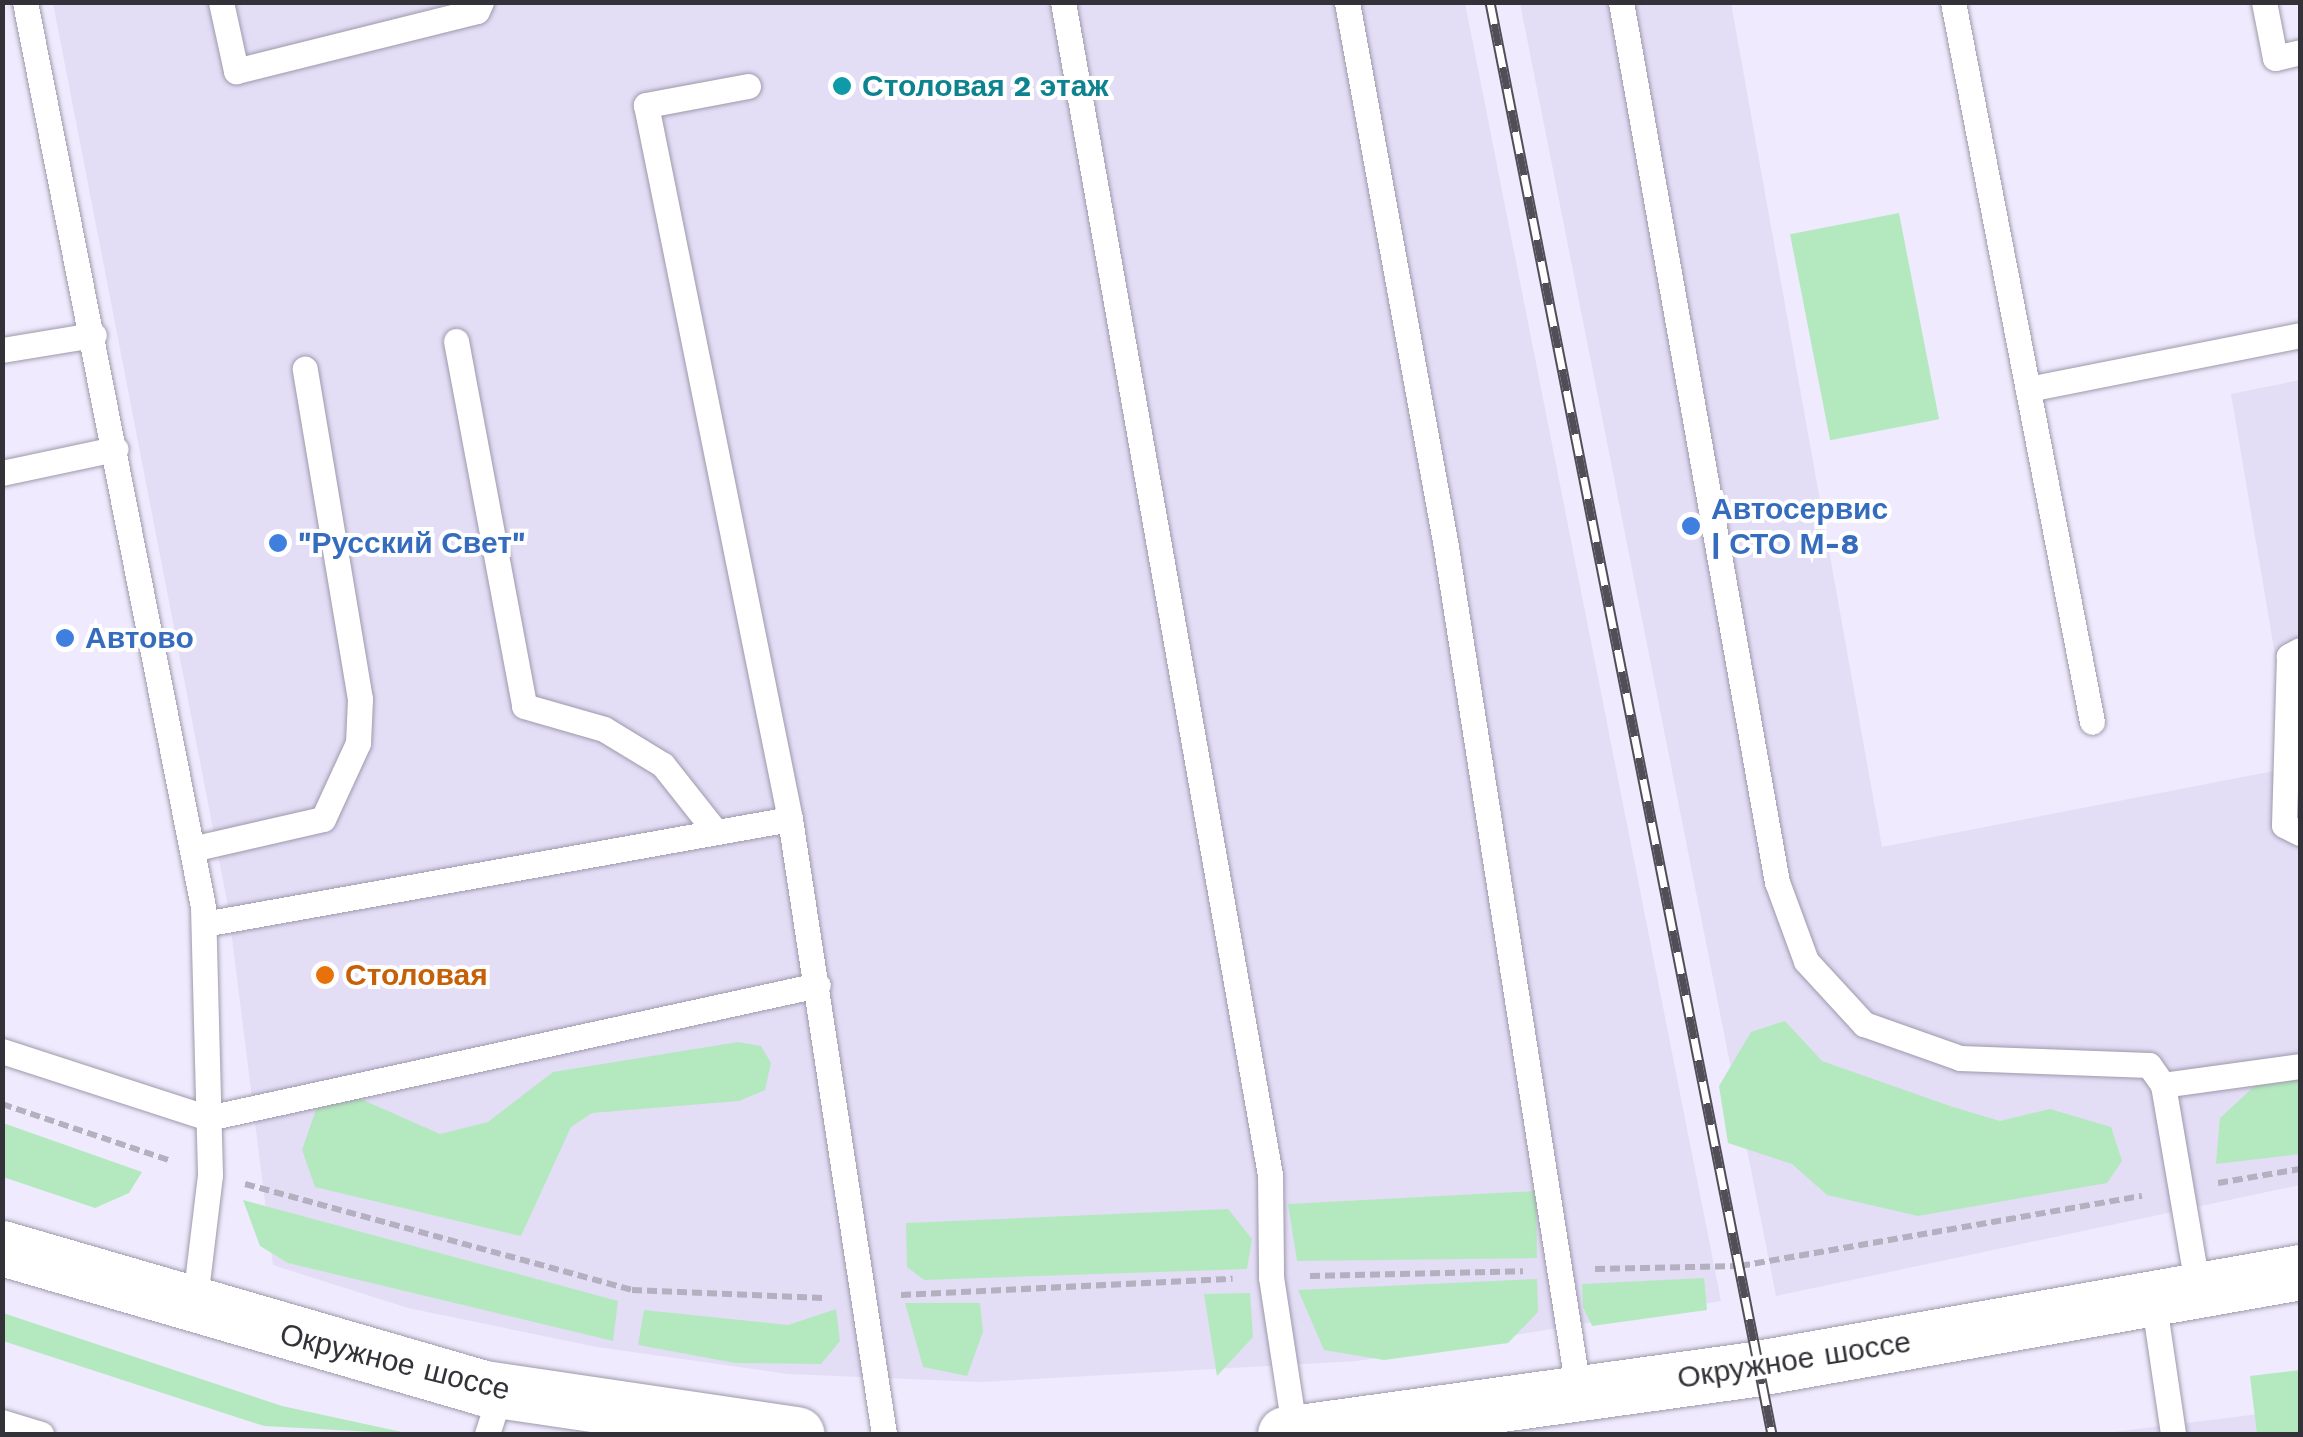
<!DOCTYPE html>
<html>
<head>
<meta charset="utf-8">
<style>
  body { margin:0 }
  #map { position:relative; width:2303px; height:1437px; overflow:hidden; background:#efeafd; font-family:"Work Sans",sans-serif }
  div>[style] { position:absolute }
  .built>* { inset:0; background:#e3ddf6 }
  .green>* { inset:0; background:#b4e9bf; transform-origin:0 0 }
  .path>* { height:6px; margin-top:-3px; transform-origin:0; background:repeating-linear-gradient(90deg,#b4b0bf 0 10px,transparent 0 15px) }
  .roads { filter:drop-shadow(0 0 2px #9e99ab) drop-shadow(0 0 2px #9e99ab) }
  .service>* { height:25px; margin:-12.5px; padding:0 12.5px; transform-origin:12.5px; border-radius:12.5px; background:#fff }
  .primary>* { height:55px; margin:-27.5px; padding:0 27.5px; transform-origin:27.5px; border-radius:27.5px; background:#fff }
  .rail>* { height:11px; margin-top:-5.5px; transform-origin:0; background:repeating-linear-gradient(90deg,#fff 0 22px,#514e57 0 44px); box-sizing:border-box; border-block:2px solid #514e57 }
  .dots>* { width:28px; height:28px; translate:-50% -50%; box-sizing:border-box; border:5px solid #fff; border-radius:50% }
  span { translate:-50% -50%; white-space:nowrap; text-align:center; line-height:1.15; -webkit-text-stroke:8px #fff; paint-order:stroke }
  .culture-label { font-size:30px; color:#0d838f; font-weight:700 }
  .left { translate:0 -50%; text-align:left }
  .shop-label { font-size:30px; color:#366cbe; font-weight:700 }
  .food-label { font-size:30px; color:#c56008; font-weight:700 }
  .street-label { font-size:30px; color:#343239 }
  .frame { position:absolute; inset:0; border:5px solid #343239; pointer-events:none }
</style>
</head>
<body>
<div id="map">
  <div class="built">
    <i style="clip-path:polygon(53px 3px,1465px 3px,1721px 1301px,1357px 1361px,981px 1382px,788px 1374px,597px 1347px,408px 1308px,273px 1265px,228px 906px)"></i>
    <i style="clip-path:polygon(1520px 3px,1731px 3px,1882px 847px,2294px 767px,2231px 394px,2300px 380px,2300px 1185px,1776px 1296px)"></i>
    <i style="clip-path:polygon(2300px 1409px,2300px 1434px,2097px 1434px)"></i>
  </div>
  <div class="green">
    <i style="left:1899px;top:213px;width:210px;height:111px;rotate:79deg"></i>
    <i style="clip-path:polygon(1785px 1021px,1822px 1061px,1950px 1106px,2000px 1121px,2050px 1109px,2111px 1127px,2122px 1161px,2107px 1183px,1918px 1216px,1827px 1195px,1792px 1164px,1728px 1143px,1719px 1086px,1751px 1032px)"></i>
    <i style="clip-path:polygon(738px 1042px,761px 1046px,771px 1063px,765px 1090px,739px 1101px,592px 1113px,571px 1127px,521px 1236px,315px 1187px,302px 1150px,319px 1101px,345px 1092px,440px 1134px,488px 1122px,553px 1072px)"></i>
    <i style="clip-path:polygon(2300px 1064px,2300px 1154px,2216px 1164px,2220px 1118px,2260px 1081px)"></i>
    <i style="clip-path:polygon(3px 1123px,142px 1172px,129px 1193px,95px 1208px,3px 1177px)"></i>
    <i style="clip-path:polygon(1536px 1191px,1537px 1258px,1297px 1261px,1288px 1204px)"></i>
    <i style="clip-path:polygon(243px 1200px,618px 1301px,613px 1341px,288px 1263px,260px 1246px)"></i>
    <i style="clip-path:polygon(1228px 1209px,1252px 1239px,1247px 1269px,924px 1280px,907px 1267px,906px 1223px)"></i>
    <i style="clip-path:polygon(1704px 1278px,1707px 1310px,1592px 1326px,1583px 1307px,1582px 1284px)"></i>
    <i style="clip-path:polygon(1537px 1279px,1538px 1312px,1508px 1343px,1384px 1360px,1324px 1350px,1298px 1290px)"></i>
    <i style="clip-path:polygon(1250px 1293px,1253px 1337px,1217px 1376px,1204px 1294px)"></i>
    <i style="clip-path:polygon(905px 1303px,980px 1303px,983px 1332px,967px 1376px,923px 1367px)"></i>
    <i style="clip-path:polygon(836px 1309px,840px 1341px,821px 1364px,735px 1363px,638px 1345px,644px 1310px,788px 1325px)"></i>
    <i style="clip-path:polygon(3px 1313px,282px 1406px,411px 1434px,264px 1426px,3px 1341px)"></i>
    <i style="clip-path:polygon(2300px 1370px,2300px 1434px,2257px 1434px,2250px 1376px)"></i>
  </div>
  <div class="path">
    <i style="left:2px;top:1104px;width:178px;rotate:18.6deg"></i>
    <i style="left:2218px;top:1183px;width:83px;rotate:-9.7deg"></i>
    <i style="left:245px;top:1184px;width:401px;rotate:15.3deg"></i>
    <i style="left:632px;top:1290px;width:191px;rotate:2.4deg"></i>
    <i style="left:1595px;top:1269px;width:145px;rotate:-1.2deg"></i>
    <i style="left:1740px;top:1266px;width:408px;rotate:-9.9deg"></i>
    <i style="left:1310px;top:1276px;width:213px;rotate:-1.3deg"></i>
    <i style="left:901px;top:1295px;width:332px;rotate:-2.8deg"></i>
  </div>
  <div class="roads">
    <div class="service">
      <i style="left:25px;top:2px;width:922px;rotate:78.87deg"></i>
      <i style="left:203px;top:907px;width:268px;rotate:88.5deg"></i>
      <i style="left:210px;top:1175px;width:134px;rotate:96.9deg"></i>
      <i style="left:221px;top:2px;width:71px;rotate:77.7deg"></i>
      <i style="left:236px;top:71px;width:248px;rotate:-14deg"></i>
      <i style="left:477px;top:11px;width:10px;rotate:-66deg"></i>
      <i style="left:1063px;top:2px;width:1191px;rotate:79.99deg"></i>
      <i style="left:1270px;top:1175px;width:102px;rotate:89.4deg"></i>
      <i style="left:1271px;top:1277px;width:159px;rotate:81.3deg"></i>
      <i style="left:1347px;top:2px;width:554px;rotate:79.7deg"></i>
      <i style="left:1446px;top:547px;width:858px;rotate:81.09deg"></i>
      <i style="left:1621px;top:2px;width:894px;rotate:79.95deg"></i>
      <i style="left:1777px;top:882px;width:84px;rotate:69.8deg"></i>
      <i style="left:1806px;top:961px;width:86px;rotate:47.4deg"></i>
      <i style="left:1864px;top:1024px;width:102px;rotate:19.5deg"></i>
      <i style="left:1960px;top:1058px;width:189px;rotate:2.1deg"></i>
      <i style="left:2149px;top:1065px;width:24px;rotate:55deg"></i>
      <i style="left:2163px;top:1085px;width:208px;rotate:80.3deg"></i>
      <i style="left:1953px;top:2px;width:733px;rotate:79.07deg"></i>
      <i style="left:2264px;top:2px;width:57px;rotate:78.9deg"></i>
      <i style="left:2275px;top:58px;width:26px;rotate:-13deg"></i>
      <i style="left:748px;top:86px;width:104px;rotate:169.4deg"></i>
      <i style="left:646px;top:105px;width:728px;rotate:78.6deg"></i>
      <i style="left:456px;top:341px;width:371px;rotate:79.4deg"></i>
      <i style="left:524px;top:706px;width:83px;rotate:16deg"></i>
      <i style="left:604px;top:729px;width:69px;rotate:31.4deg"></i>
      <i style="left:663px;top:765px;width:85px;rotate:51.7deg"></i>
      <i style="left:2px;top:350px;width:93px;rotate:-9.3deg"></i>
      <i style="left:2028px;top:389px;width:277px;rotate:-11.2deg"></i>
      <i style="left:2px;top:473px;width:116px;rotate:-12deg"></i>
      <i style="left:2300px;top:650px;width:13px;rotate:151deg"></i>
      <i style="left:2289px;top:656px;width:169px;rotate:91.7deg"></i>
      <i style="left:2284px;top:825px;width:18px;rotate:27deg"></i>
      <i style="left:192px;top:849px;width:134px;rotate:-12.9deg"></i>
      <i style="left:323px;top:819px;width:84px;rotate:-65.3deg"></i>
      <i style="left:358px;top:743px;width:44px;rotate:-87.4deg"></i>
      <i style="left:360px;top:699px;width:335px;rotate:-99.5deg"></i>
      <i style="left:204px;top:924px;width:595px;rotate:-10.16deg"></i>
      <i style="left:790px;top:819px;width:622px;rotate:81.31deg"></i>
      <i style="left:2px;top:1051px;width:217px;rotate:18deg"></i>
      <i style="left:208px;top:1118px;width:624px;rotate:-12.3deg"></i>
      <i style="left:2163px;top:1085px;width:138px;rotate:-7.9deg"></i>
      <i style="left:2153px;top:1298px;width:137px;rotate:81.6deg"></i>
      <i style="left:2px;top:1422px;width:41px;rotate:17.1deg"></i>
      <i style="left:487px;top:1434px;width:45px;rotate:-72deg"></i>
    </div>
    <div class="primary">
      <i style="left:2px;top:1248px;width:502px;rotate:16.2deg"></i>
      <i style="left:484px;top:1388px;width:316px;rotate:8.4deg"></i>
      <i style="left:1285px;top:1434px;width:478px;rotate:-7.9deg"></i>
      <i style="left:1758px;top:1368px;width:550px;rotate:-10.04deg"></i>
    </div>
  </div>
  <div class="rail">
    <i style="left:1490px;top:2px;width:1460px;rotate:78.86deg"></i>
  </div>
  <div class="dots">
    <i style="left:842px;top:86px;background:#0f9aa8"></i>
    <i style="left:1691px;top:526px;background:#3f7fe0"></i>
    <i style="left:278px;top:543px;background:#3f7fe0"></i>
    <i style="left:65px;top:638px;background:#3f7fe0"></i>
    <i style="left:325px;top:975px;background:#e8710a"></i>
  </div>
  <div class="culture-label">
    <span class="left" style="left:862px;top:86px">Столовая 2 этаж</span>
  </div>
  <div class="shop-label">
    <span class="left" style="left:1711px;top:526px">Автосервис<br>| СТО М-8</span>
    <span class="left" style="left:298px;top:543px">"Русский Свет"</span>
    <span class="left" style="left:85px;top:638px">Автово</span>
  </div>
  <div class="food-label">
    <span class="left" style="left:345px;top:975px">Столовая</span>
  </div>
  <div class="street-label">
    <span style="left:1794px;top:1360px;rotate:-9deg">Окружное шоссе</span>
    <span style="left:395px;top:1362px;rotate:14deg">Окружное шоссе</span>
  </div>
  <div class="frame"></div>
</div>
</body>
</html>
